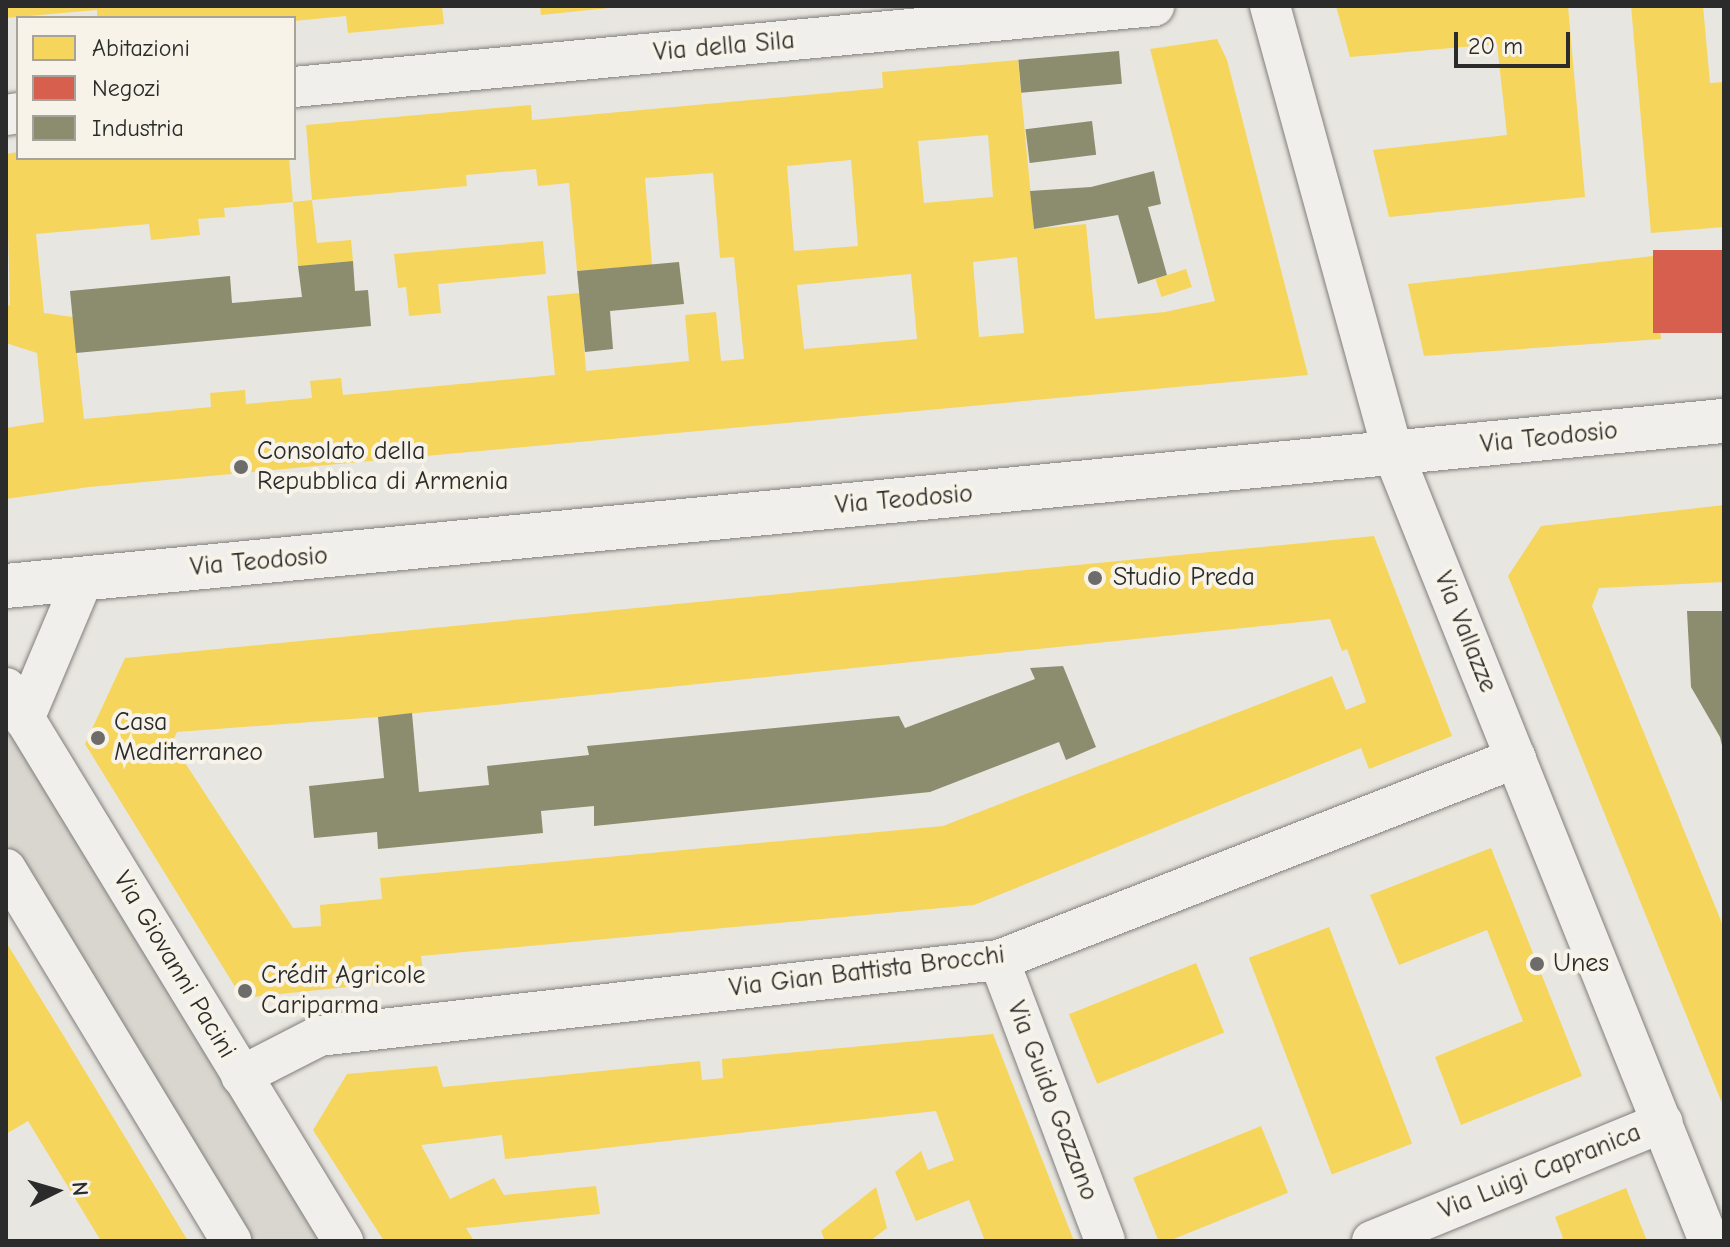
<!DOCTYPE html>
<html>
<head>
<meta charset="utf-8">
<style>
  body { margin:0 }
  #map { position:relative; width:1730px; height:1247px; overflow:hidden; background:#e8e6e0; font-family:"Comic Neue",sans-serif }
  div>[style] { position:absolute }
  .green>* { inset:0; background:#d8d6ce }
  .homes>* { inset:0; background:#f6d55c; transform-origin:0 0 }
  .shops>* { inset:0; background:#d6604d; transform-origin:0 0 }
  .industry>* { inset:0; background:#8c8c6e; transform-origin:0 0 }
  .roads { filter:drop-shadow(0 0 2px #807f7c) drop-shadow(0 0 2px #807f7c) }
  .street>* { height:40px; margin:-20px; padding:0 20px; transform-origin:20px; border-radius:20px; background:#f0efeb }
  .secondary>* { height:44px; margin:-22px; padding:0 22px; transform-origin:22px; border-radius:22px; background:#f0efeb }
  .dots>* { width:22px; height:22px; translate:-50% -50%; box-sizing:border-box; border:4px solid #f7f3e8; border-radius:50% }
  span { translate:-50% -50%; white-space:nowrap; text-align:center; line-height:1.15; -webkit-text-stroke:8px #f7f3e8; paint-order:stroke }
  .street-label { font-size:26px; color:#2b2b2b }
  .poi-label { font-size:26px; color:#2b2b2b }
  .left { translate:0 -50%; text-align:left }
  .frame { position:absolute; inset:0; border:8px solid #2b2b2b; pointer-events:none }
  .legend { position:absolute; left:16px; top:16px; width:280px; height:144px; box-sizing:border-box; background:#f7f3e8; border:2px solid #a5a39c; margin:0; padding:10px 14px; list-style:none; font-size:24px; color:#2b2b2b }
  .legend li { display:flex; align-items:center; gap:16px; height:40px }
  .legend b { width:40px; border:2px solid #a5a39c }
  .north { position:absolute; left:16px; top:1151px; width:80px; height:80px; -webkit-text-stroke:6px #f7f3e8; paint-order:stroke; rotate:85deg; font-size:22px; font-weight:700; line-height:32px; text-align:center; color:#2b2b2b }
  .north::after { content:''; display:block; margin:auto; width:28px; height:36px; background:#2b2b2b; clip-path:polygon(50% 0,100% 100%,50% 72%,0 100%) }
  .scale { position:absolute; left:1454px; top:32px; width:116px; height:36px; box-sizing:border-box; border:4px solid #2b2b2b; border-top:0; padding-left:10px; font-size:24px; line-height:28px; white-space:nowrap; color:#2b2b2b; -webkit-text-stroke:6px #f7f3e8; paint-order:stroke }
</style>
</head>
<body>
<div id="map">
  <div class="green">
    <i style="clip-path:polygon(6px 727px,320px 1241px,251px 1241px,6px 841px)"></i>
  </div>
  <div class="homes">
    <i style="clip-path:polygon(6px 6px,442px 6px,444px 24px,348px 33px,346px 16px,294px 21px,97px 18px,97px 10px,6px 18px)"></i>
    <i style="clip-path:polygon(540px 6px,609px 6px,609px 8px,541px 15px)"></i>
    <i style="clip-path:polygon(1336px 6px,1568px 6px,1585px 197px,1389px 217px,1373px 150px,1507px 135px,1497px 44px,1350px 57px)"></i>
    <i style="clip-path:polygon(1631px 6px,1703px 6px,1710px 83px,1724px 82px,1724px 227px,1651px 233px)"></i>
    <i style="clip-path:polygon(evenodd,1217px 39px,1227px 60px,1308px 375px,89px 487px,6px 499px,6px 428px,44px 422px,37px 353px,6px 343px,6px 304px,10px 306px,6px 154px,18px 152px,18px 158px,289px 158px,293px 202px,224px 208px,225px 217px,198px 219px,200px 235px,151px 240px,149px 224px,36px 234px,44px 313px,73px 317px,84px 419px,211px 407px,210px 393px,245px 390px,246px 404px,312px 398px,310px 381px,341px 378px,343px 395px,555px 375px,547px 296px,580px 293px,586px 371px,689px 361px,685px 315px,716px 312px,721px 361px,744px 359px,734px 257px,720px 258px,713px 173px,645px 178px,652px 265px,577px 271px,569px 183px,538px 186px,536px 169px,466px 175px,467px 186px,312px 200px,306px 125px,531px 105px,532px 120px,883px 88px,882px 72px,1018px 60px,1034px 229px,1086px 224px,1095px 319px,1165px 312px,1215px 301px,1150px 49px,1217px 39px,988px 135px,993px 197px,924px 203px,918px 141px,988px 135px,1217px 39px,851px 160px,858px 246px,794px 251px,787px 166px,851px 160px,1217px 39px,1017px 257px,1024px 333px,979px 337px,973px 262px,1017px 257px,1217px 39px,911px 274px,917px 339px,804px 349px,797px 285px,911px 274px)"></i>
    <i style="clip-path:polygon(312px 200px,317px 243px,351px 240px,353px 261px,298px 266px,293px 202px)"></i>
    <i style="clip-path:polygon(543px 241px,546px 274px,438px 284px,441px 313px,409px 316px,406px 287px,398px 288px,394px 254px)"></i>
    <i style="clip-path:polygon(1653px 256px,1661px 339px,1424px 356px,1408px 284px)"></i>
    <i style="left:1186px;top:269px;width:19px;height:32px;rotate:72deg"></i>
    <i style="clip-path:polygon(1724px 505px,1724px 582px,1599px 588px,1592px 606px,1724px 928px,1724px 1108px,1508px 576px,1541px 526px)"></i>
    <i style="clip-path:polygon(evenodd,1374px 536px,1452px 736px,1369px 769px,1361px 748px,974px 905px,421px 956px,424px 979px,242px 998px,85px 744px,125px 658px,1374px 536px,1330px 619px,1342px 651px,1347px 649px,1366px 702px,1346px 710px,1332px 676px,943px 826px,380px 878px,382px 899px,320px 905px,321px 926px,293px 928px,172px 743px,177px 732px,378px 717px,1330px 619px)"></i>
    <i style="clip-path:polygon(1491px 848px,1582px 1076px,1461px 1125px,1435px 1057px,1523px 1021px,1487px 930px,1399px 965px,1370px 895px)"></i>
    <i style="left:1329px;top:927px;width:232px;height:86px;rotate:69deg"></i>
    <i style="clip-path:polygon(6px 942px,68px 1043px,188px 1241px,101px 1241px,28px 1121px,6px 1134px)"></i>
    <i style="left:1196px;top:963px;width:75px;height:137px;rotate:68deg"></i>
    <i style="clip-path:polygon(993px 1034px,1074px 1241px,985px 1241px,969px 1200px,916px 1221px,895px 1172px,921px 1151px,928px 1170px,954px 1160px,936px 1111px,505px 1159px,502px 1135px,421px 1145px,450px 1199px,494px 1178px,504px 1195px,596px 1186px,600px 1214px,466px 1228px,474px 1241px,384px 1241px,313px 1130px,347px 1074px,437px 1066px,443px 1087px,700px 1061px,702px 1080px,723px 1078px,722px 1059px)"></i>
    <i style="left:1261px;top:1126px;width:72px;height:138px;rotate:68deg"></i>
    <i style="clip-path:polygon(876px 1187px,887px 1228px,870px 1241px,825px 1241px,821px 1231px)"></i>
    <i style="clip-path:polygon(1626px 1188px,1647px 1241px,1556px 1241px,1563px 1238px,1555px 1217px)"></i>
  </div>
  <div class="shops">
    <i style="left:1724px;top:250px;width:83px;height:71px;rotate:90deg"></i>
  </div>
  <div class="industry">
    <i style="left:1119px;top:51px;width:33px;height:101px;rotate:85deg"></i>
    <i style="left:1092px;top:121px;width:34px;height:67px;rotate:83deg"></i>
    <i style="clip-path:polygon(1154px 171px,1161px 204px,1148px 207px,1167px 275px,1138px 284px,1118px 215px,1034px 229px,1030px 191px,1091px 187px)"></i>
    <i style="clip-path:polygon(353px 261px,355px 291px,368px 290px,371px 326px,76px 353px,70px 291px,230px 276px,232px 303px,302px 297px,298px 266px)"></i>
    <i style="clip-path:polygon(679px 262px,684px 304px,610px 311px,613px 349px,585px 352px,577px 271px)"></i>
    <i style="clip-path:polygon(1687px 611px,1724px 611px,1724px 754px,1720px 737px,1691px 687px)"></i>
    <i style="clip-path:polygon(1063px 666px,1096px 747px,1066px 760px,1059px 742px,930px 792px,594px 826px,594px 806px,541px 811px,543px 833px,378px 849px,377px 832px,314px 838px,309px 786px,384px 778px,378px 717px,412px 713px,419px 792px,489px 785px,487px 766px,589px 755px,587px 746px,899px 716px,905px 728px,1035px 679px,1030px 668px)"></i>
  </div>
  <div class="roads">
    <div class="street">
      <i style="left:1270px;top:6px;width:464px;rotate:74.6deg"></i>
      <i style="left:1393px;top:453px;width:849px;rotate:68.15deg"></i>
      <i style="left:294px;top:87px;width:864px;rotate:-5.38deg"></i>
      <i style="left:6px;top:115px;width:12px;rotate:-9deg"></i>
      <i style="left:6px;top:688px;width:648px;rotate:58.64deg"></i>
      <i style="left:24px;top:719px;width:152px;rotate:-67.1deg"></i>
      <i style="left:6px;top:869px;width:435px;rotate:58.8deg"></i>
      <i style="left:999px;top:960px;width:300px;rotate:69.3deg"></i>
      <i style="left:241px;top:1076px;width:88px;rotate:-27.1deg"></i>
      <i style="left:319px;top:1036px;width:684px;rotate:-6.38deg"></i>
      <i style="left:999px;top:960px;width:555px;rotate:-21.34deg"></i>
      <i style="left:1372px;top:1241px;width:314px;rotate:-22.2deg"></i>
    </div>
    <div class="secondary">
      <i style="left:6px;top:586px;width:1726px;rotate:-5.49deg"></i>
    </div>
  </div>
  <div class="dots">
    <i style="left:241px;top:467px;background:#6d6c6a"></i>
    <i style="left:1095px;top:578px;background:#6d6c6a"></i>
    <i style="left:98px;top:738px;background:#6d6c6a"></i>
    <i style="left:1537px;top:964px;background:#6d6c6a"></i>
    <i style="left:245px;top:991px;background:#6d6c6a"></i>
  </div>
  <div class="street-label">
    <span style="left:724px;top:47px;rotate:-5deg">Via della Sila</span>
    <span style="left:1549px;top:438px;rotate:-6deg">Via Teodosio</span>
    <span style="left:904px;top:500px;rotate:-5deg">Via Teodosio</span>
    <span style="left:259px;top:562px;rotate:-5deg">Via Teodosio</span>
    <span style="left:1465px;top:632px;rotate:68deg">Via Vallazze</span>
    <span style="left:174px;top:965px;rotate:59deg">Via Giovanni Pacini</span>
    <span style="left:867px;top:972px;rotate:-7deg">Via Gian Battista Brocchi</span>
    <span style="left:1052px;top:1101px;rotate:69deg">Via Guido Gozzano</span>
    <span style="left:1540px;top:1172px;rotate:-22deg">Via Luigi Capranica</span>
  </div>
  <div class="poi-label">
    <span class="left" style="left:257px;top:467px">Consolato della<br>Repubblica di Armenia</span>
    <span class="left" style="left:1113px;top:578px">Studio Preda</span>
    <span class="left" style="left:114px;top:738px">Casa<br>Mediterraneo</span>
    <span class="left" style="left:1553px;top:964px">Unes</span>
    <span class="left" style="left:261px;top:991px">Crédit Agricole<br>Cariparma</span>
  </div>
  <div class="frame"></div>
  <ul class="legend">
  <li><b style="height:22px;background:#f6d55c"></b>Abitazioni</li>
  <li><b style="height:22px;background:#d6604d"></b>Negozi</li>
  <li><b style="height:22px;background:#8c8c6e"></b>Industria</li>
  </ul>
  <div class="north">N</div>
  <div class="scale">20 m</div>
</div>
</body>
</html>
